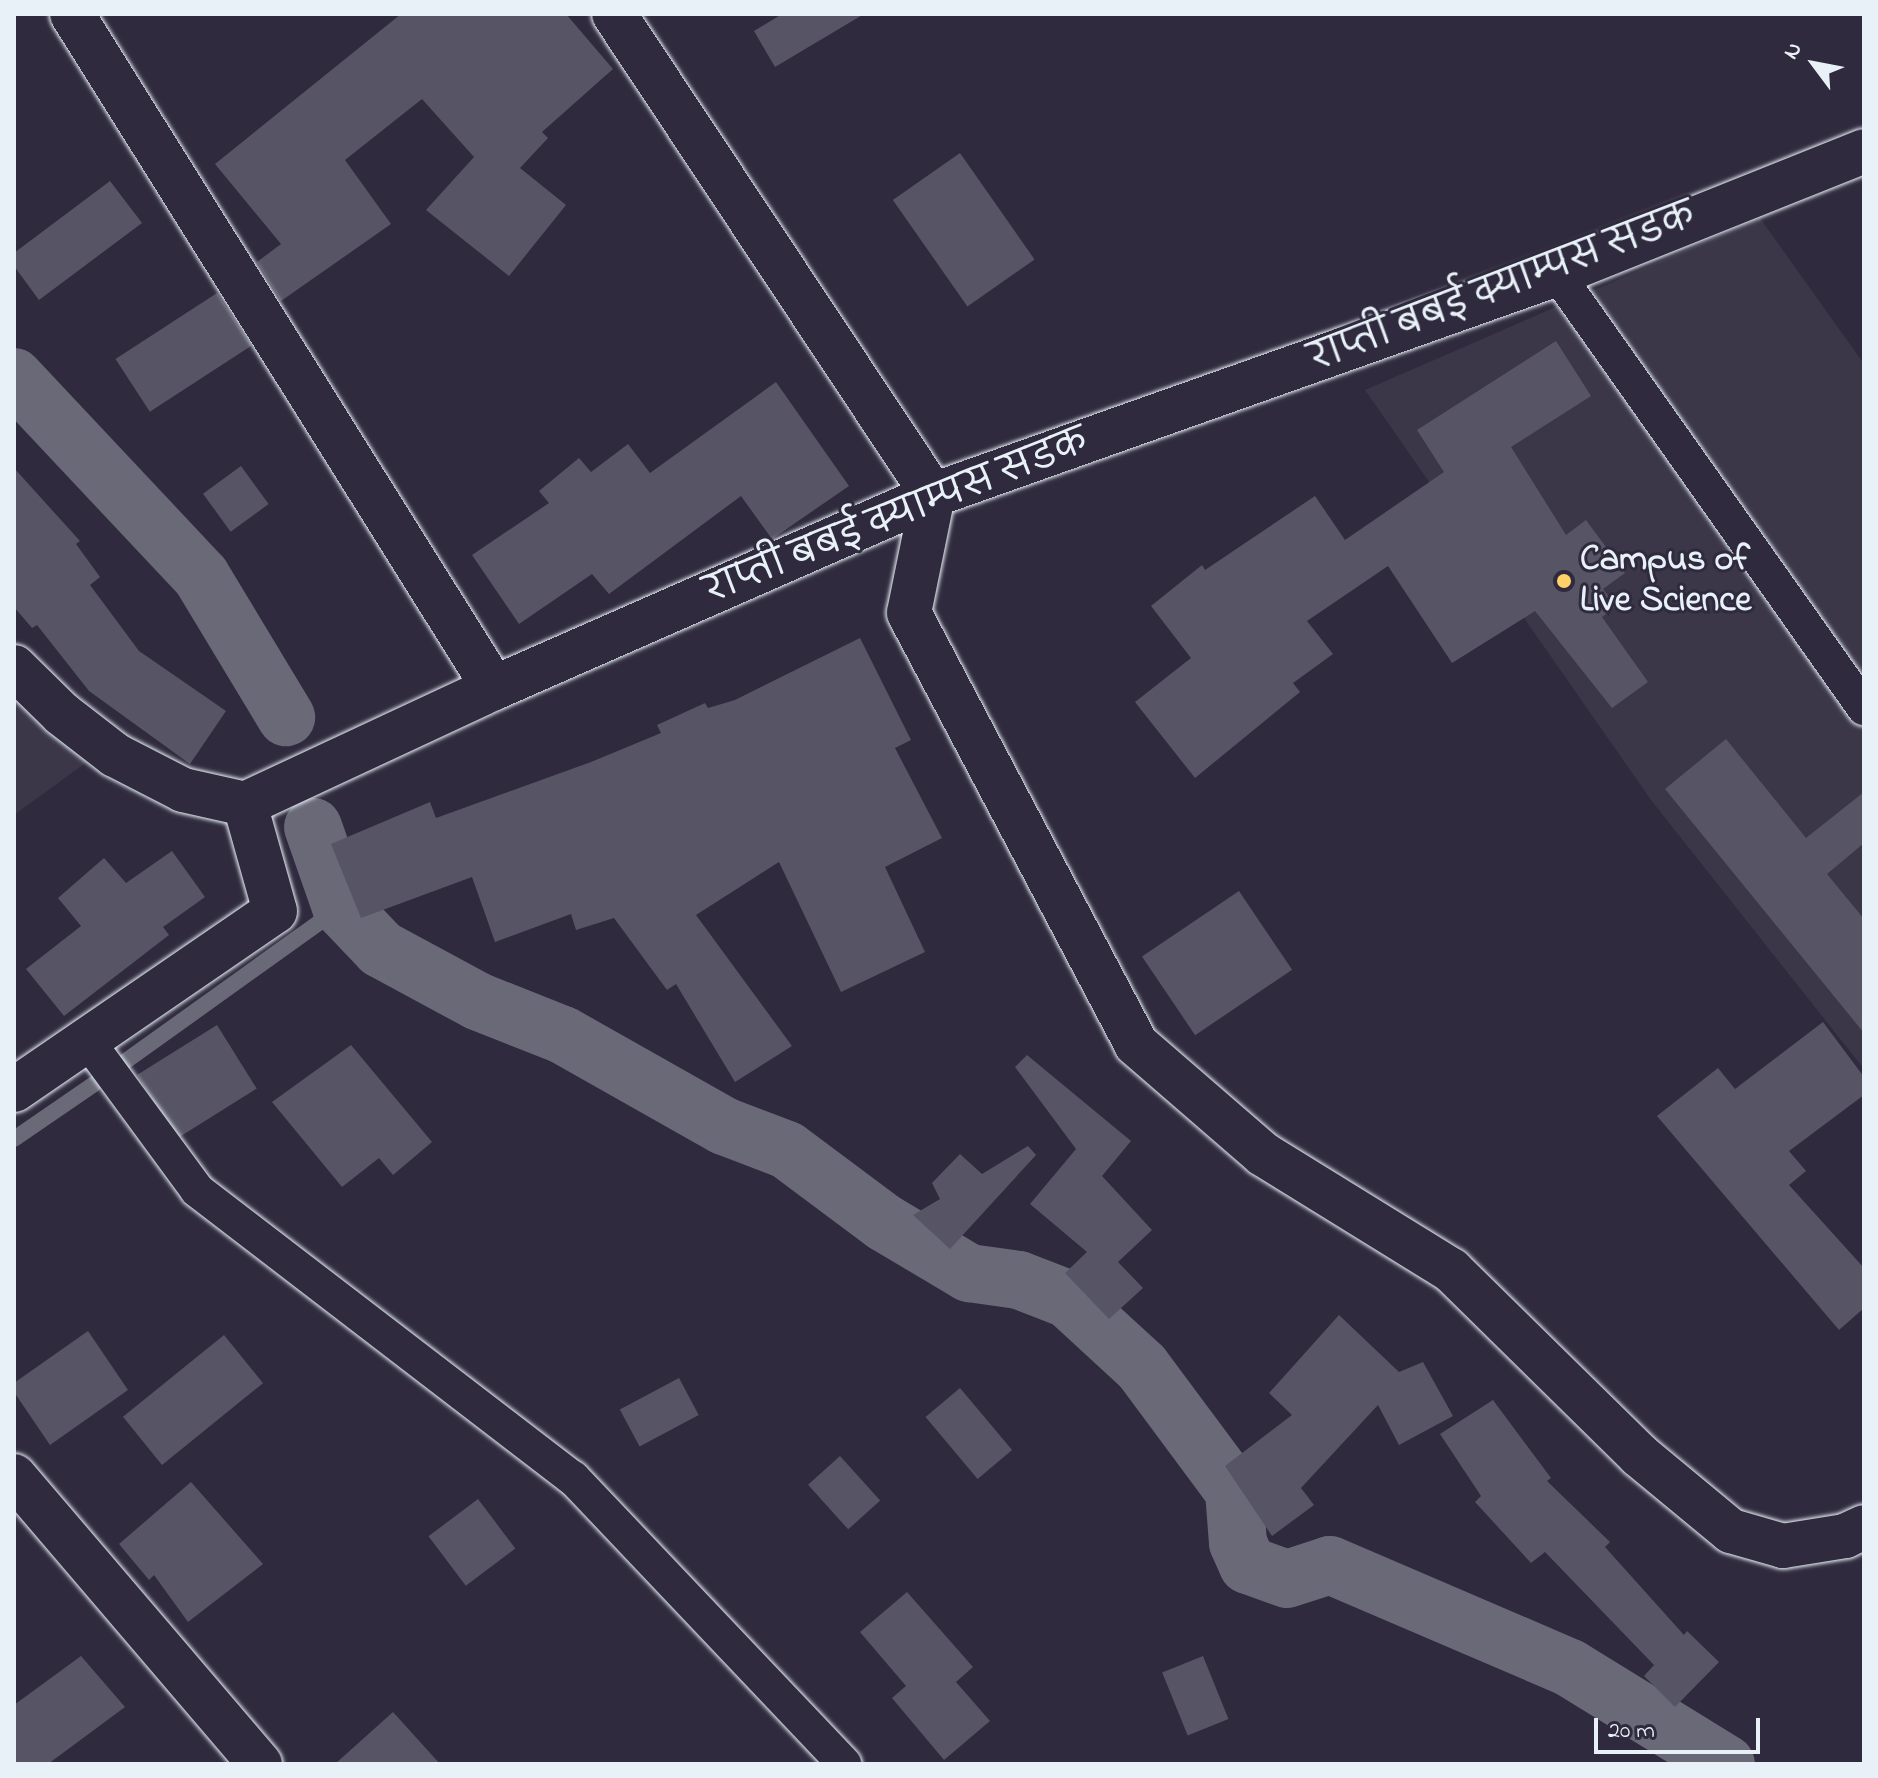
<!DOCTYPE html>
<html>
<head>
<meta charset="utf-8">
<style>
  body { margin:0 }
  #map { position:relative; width:1878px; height:1778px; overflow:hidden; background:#2f2a3d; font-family:"Indie Flower","Playpen Sans Deva",sans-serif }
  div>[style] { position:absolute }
  .built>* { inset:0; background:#3b3749 }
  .stream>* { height:16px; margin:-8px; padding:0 8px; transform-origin:8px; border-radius:8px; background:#696978 }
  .canal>* { height:58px; margin:-29px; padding:0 29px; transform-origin:29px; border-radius:29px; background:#696978 }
  .building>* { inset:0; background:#575565; transform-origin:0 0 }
  .roads { filter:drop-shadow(0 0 2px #e8f1f8) drop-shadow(0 0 2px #e8f1f8) }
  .lane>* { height:34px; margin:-17px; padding:0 17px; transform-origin:17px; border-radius:17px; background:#2f2a3d }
  .street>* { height:44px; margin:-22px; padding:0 22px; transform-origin:22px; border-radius:22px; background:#2f2a3d }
  .dots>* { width:22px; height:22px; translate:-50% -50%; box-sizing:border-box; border:4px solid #2f2a3d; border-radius:50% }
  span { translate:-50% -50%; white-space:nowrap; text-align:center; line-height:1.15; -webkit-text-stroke:6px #2f2a3d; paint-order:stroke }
  .street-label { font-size:36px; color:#e8f1f8 }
  .poi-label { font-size:36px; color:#e8f1f8; font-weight:700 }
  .left { translate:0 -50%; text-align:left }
  .frame { position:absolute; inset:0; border:16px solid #e8f1f8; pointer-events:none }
  .north { position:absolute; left:1774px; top:24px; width:80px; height:80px; -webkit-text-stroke:6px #2f2a3d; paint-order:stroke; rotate:302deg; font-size:22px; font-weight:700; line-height:32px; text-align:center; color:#e8f1f8 }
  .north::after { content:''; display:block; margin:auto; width:28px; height:36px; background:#e8f1f8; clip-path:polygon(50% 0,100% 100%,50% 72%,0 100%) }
  .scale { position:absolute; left:1594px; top:1718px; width:166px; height:36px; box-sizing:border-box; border:4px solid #e8f1f8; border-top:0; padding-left:10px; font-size:24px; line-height:28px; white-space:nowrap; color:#e8f1f8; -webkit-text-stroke:6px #2f2a3d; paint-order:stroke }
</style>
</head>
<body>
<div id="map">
  <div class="built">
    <i style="clip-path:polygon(1760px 218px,1864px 364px,1864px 1069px,1651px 800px,1365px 390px)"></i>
    <i style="clip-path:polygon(14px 684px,91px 759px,14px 815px)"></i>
  </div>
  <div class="stream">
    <i style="left:123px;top:1063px;width:268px;rotate:-35.6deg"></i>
    <i style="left:14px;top:1139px;width:97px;rotate:-34.5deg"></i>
  </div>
  <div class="canal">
    <i style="left:14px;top:377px;width:273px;rotate:46.8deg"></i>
    <i style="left:201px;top:576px;width:165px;rotate:58.9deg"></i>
    <i style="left:313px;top:827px;width:85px;rotate:70.7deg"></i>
    <i style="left:341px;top:907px;width:58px;rotate:46.4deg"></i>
    <i style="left:381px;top:949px;width:109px;rotate:28.4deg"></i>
    <i style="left:477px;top:1001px;width:92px;rotate:21.6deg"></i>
    <i style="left:563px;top:1035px;width:185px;rotate:29.5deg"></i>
    <i style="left:724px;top:1126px;width:67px;rotate:20.9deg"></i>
    <i style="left:787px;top:1150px;width:122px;rotate:36.7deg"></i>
    <i style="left:885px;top:1223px;width:98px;rotate:30.8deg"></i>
    <i style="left:969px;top:1273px;width:50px;rotate:8deg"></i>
    <i style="left:1019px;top:1280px;width:53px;rotate:21.2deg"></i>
    <i style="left:1068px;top:1299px;width:100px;rotate:42.6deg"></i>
    <i style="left:1142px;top:1367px;width:154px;rotate:53.4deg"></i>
    <i style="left:1234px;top:1491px;width:52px;rotate:85.6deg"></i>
    <i style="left:1238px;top:1543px;width:24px;rotate:66deg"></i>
    <i style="left:1248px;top:1565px;width:41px;rotate:19.7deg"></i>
    <i style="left:1287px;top:1579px;width:45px;rotate:-18deg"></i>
    <i style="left:1330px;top:1565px;width:261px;rotate:23.2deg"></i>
    <i style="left:1570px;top:1668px;width:183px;rotate:31.6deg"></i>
  </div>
  <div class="building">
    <i style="clip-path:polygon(401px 14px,566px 14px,613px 69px,542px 132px,548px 138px,520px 168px,566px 205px,509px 276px,426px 210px,474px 157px,422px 99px,345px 160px,391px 224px,281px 301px,257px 262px,281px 244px,215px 164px)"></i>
    <i style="clip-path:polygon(782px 14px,864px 14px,775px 67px,754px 31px)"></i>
    <i style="left:960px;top:153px;width:130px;height:82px;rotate:55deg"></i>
    <i style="clip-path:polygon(110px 181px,142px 223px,39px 300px,14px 266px,14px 253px)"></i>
    <i style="left:217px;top:293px;width:63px;height:121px;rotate:57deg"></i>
    <i style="clip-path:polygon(1556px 341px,1591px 396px,1511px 447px,1566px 535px,1586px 520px,1625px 573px,1603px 589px,1616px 606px,1602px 617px,1648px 682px,1612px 708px,1535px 611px,1452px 663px,1388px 566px,1307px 621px,1333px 654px,1293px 683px,1300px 692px,1195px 778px,1135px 702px,1191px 658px,1151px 606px,1202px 565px,1205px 570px,1315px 496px,1345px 540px,1444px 472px,1417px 430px)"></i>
    <i style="clip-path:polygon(776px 382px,849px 486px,772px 539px,741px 496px,609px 594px,592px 574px,519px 624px,472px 555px,549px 503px,539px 491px,579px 458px,591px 472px,628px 444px,650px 473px)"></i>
    <i style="left:241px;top:466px;width:47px;height:47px;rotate:54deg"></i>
    <i style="clip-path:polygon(14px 468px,80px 541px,76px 544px,100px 577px,90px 585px,139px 651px,226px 711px,190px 764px,89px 691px,37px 625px,32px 628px,14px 607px)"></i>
    <i style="clip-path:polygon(860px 638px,911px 740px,895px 748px,942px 838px,885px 867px,925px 952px,841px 992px,779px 862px,696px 915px,792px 1046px,735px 1082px,676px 984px,667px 990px,614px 918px,576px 930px,571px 914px,495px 942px,472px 877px,361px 918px,331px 844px,430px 802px,436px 818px,591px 762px,661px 733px,657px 725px,705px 703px,708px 708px,735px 700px)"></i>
    <i style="clip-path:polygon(1726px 739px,1806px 838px,1864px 792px,1864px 843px,1827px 874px,1864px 919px,1864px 1033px,1665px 789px)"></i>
    <i style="clip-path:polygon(172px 851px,205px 897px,163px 927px,169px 935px,64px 1016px,26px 969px,81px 926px,58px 898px,104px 858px,126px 883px)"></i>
    <i style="left:1239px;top:891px;width:95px;height:117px;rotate:56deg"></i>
    <i style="clip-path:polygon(1823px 1022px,1864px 1077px,1864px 1095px,1789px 1151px,1806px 1171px,1789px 1185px,1864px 1268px,1864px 1308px,1839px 1330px,1657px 1116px,1718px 1068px,1735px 1089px)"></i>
    <i style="left:217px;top:1025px;width:75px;height:94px;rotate:58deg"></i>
    <i style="clip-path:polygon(351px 1045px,432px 1142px,393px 1175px,379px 1158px,342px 1187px,272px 1102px)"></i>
    <i style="clip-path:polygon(1027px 1055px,1131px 1141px,1102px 1176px,1152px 1230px,1118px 1262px,1143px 1288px,1109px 1319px,1065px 1273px,1087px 1252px,1030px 1204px,1076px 1149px,1015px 1067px)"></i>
    <i style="clip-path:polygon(1028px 1146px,1036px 1155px,950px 1249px,913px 1215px,940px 1199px,932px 1183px,960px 1154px,982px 1174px)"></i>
    <i style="clip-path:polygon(1339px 1315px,1399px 1372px,1423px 1362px,1453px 1416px,1399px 1445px,1378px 1405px,1301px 1488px,1314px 1505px,1272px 1536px,1225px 1466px,1292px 1415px,1269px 1393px)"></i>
    <i style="clip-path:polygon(88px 1331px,128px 1390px,50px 1445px,14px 1392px,14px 1383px)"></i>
    <i style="left:224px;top:1335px;width:62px;height:130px;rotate:51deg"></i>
    <i style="left:679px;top:1378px;width:42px;height:67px;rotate:62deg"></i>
    <i style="left:960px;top:1388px;width:81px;height:45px;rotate:50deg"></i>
    <i style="clip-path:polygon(1493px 1400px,1551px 1478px,1547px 1481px,1610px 1542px,1605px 1547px,1684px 1635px,1687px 1631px,1719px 1662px,1675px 1707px,1644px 1676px,1654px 1665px,1545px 1552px,1531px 1563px,1475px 1502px,1481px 1496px,1440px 1434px)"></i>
    <i style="left:840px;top:1456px;width:60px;height:43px;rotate:48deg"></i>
    <i style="clip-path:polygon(191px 1482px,263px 1564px,188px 1622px,154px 1575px,149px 1580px,119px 1544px)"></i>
    <i style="left:478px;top:1499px;width:62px;height:62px;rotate:53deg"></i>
    <i style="clip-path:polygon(907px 1592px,973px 1667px,956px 1682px,990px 1721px,944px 1760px,892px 1698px,906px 1686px,860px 1632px)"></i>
    <i style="clip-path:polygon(81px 1656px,125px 1707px,48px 1764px,14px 1764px,14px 1705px)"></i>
    <i style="left:1203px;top:1656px;width:68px;height:44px;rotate:68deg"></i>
    <i style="clip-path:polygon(393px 1712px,440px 1764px,335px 1764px)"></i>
  </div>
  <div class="roads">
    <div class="lane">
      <i style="left:1557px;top:274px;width:532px;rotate:54.73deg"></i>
      <i style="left:87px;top:1040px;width:186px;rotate:53.7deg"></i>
      <i style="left:197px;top:1190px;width:474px;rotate:37.5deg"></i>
      <i style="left:573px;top:1478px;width:394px;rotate:46.5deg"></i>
    </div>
    <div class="street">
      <i style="left:72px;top:14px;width:795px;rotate:57.95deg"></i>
      <i style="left:614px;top:14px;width:577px;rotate:56.45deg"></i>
      <i style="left:933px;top:495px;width:120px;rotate:101.5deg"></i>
      <i style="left:909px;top:613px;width:487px;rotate:62.2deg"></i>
      <i style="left:1136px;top:1044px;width:168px;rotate:40.9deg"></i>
      <i style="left:1263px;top:1154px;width:221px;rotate:31.7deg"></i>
      <i style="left:1451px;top:1270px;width:264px;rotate:44.5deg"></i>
      <i style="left:1639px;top:1455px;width:119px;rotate:39.6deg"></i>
      <i style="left:1731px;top:1531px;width:54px;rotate:16.1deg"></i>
      <i style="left:1783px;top:1546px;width:63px;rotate:-9.2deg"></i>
      <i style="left:1845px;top:1536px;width:21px;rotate:-25deg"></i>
      <i style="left:14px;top:667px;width:67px;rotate:44.4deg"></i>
      <i style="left:62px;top:714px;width:67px;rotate:37.7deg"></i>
      <i style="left:115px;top:755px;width:76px;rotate:27.2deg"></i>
      <i style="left:183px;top:790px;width:64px;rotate:12.7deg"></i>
      <i style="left:245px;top:804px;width:275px;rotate:-25deg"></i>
      <i style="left:494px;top:688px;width:480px;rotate:-23.7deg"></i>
      <i style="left:933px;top:495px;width:662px;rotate:-19.5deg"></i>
      <i style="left:1557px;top:274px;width:331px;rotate:-21.8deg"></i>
      <i style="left:14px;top:1090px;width:316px;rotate:-34.4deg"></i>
      <i style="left:275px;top:911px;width:111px;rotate:-105.7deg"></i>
      <i style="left:14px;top:1476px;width:379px;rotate:49.5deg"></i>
    </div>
  </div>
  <div class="dots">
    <i style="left:1564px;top:581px;background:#ffd166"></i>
  </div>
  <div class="street-label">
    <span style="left:1503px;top:289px;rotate:-21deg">राप्ती बबई क्याम्पस सडक</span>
    <span style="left:897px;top:518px;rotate:-22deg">राप्ती बबई क्याम्पस सडक</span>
  </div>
  <div class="poi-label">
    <span class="left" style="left:1580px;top:581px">Campus of<br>Live Science</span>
  </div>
  <div class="frame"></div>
  <div class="north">N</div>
  <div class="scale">20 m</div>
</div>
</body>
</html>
